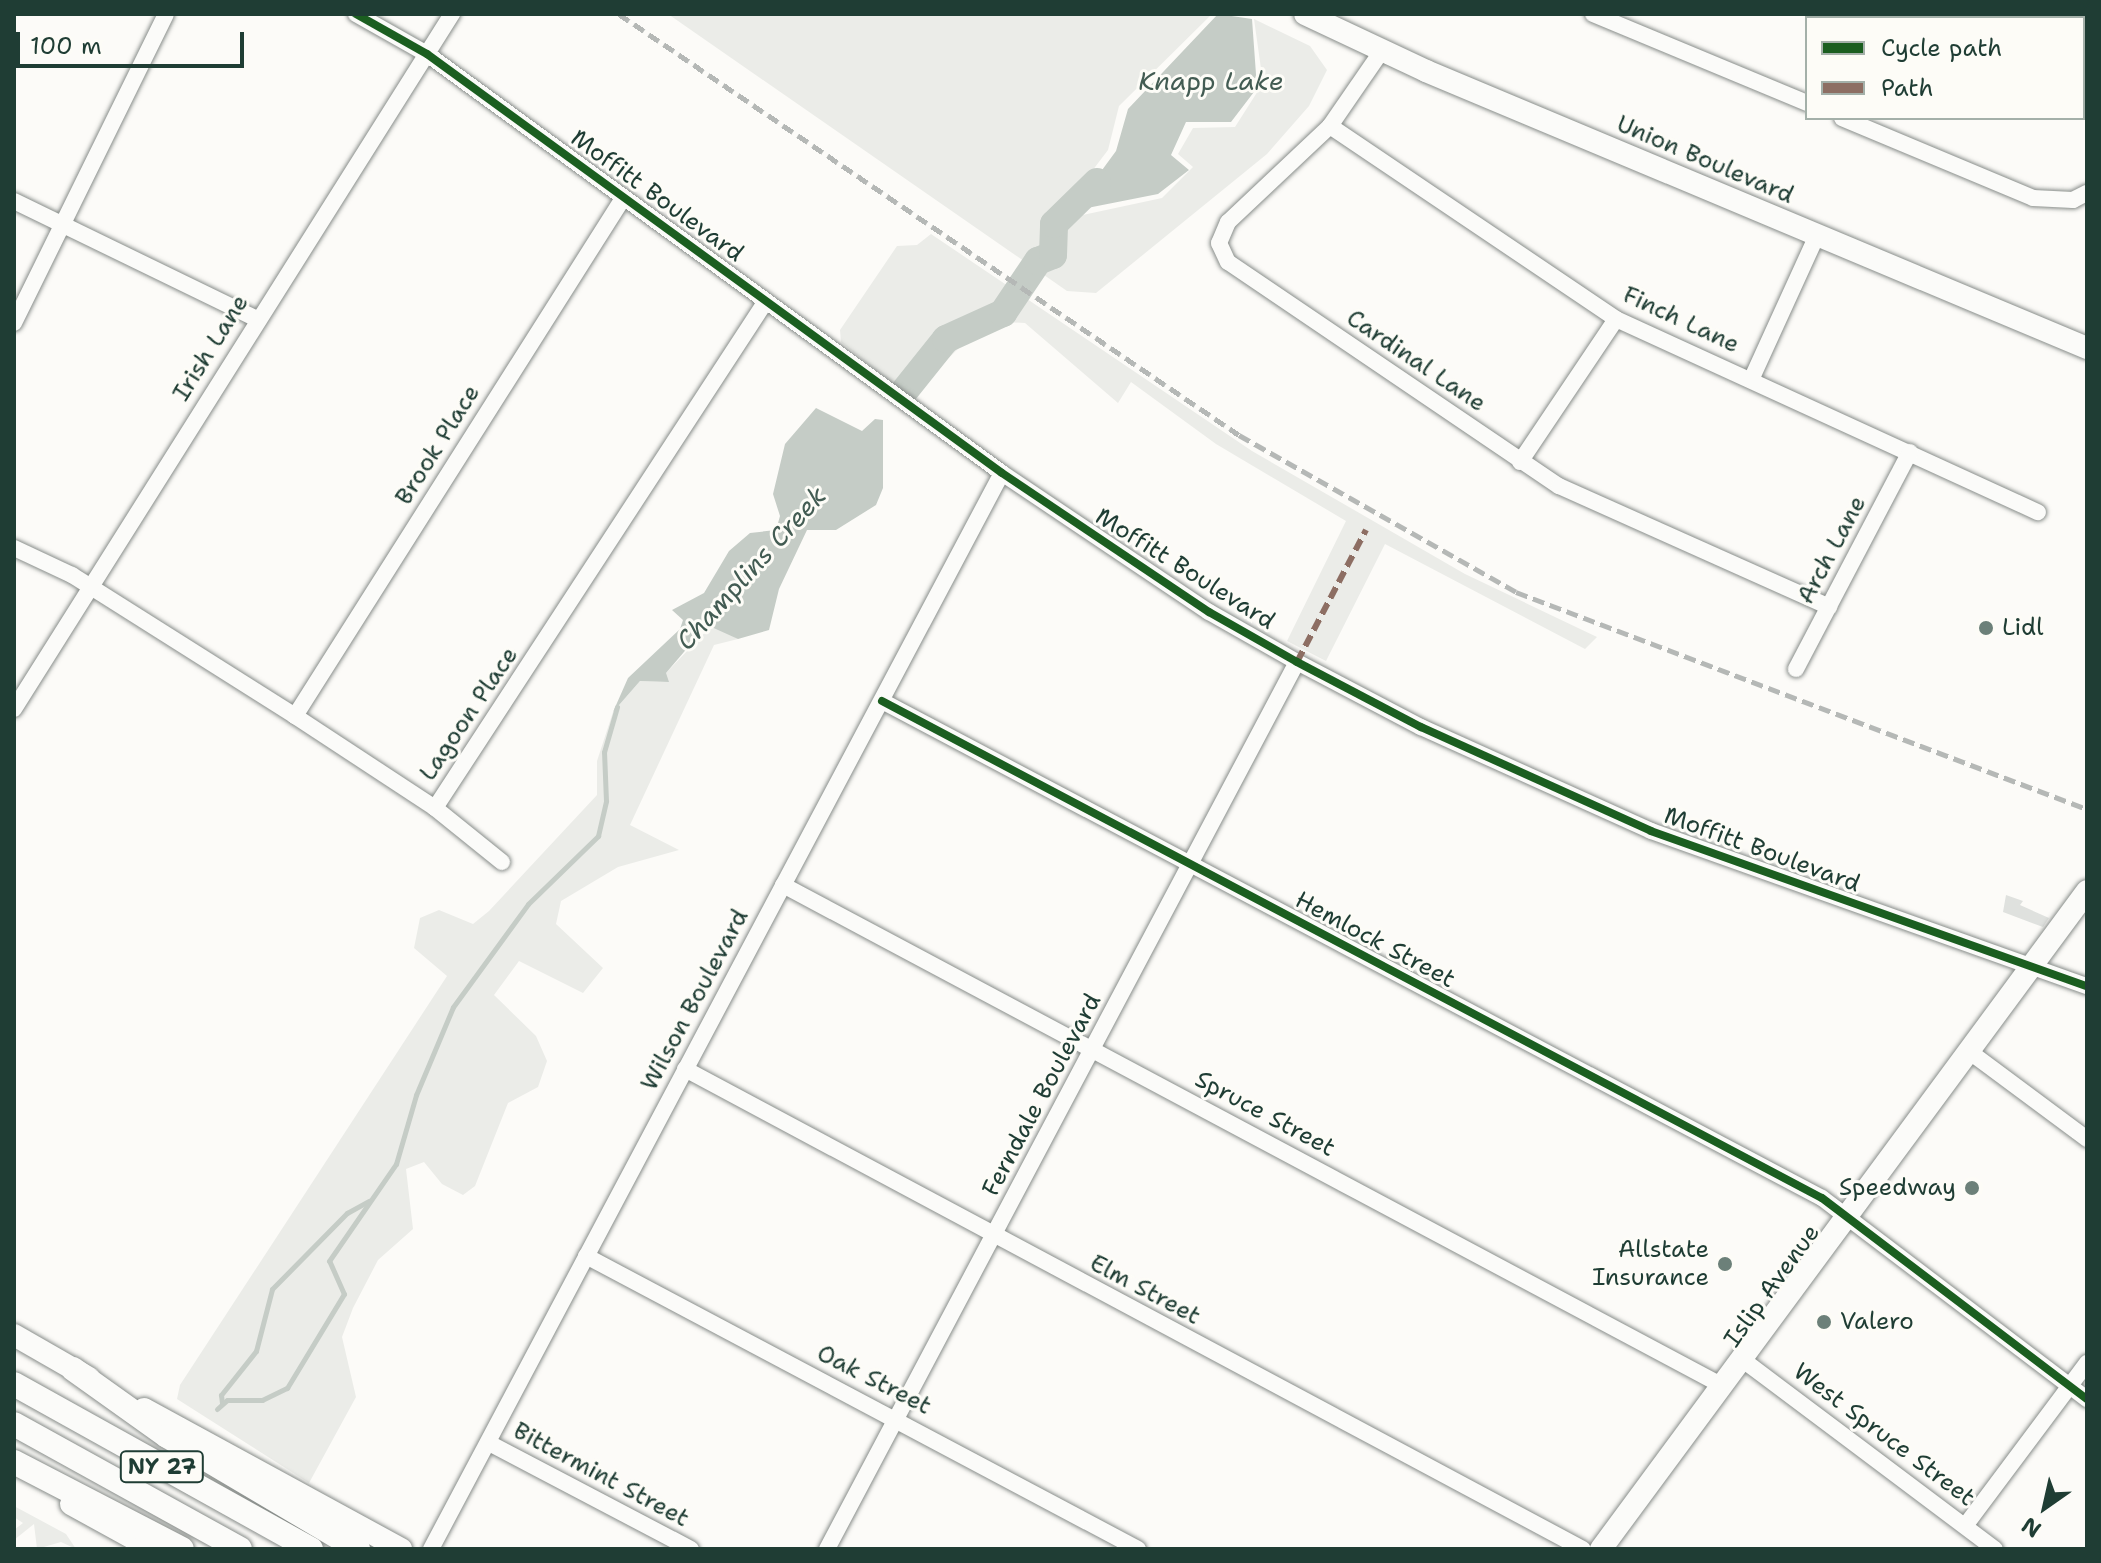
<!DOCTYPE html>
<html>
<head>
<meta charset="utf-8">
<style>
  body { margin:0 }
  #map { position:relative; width:2101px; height:1563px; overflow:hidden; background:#fcfbf8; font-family:"Shantell Sans",sans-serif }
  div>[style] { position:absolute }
  .green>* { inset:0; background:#ebece8 }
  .water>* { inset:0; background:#c5ccc6 }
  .stream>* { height:5px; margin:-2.5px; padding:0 2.5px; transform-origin:2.5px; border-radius:2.5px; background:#c5ccc6 }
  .river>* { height:28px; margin:-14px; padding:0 14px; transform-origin:14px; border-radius:14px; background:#c5ccc6 }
  .building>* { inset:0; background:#dfe1de }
  .roads { filter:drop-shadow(0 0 2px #888d8a) drop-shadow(0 0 2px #888d8a) }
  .minor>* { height:16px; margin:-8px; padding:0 8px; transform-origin:8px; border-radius:8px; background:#fbfbf9 }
  .major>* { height:22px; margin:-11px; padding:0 11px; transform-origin:11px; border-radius:11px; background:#fbfbf9 }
  .highway>* { height:24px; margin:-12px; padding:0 12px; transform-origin:12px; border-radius:12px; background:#fbfbf9 }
  .rail>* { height:5px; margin-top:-2.5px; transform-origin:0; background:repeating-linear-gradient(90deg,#b5b8b6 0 12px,transparent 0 18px) }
  .quiet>* { height:6px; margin-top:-3px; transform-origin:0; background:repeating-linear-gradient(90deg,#8d6e63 0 12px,transparent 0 18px) }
  .cycleway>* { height:8px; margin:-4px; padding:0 4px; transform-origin:4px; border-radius:4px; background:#1b5e20 }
  .dots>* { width:22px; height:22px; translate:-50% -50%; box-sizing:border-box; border:4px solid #fdfcf7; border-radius:50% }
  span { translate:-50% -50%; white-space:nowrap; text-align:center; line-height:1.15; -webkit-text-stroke:6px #fdfcf7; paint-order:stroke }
  .shield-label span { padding:2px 6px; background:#fdfcf7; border:2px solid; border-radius:6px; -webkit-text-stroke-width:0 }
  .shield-label { font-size:22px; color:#1f3d34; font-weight:700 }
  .street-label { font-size:24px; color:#1f3d34 }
  .poi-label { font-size:24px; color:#1f3d34 }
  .left { translate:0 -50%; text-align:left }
  .right { translate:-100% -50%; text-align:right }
  .water-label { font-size:26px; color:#435c53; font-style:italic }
  .frame { position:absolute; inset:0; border:16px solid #1f3d34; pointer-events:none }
  .legend { position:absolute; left:1805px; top:16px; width:280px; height:104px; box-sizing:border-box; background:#fdfcf7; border:2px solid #a4b0a9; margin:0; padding:10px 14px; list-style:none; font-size:24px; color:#1f3d34 }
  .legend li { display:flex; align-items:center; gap:16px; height:40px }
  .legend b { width:40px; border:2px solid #a4b0a9 }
  .north { position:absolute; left:2005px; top:1467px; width:80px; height:80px; -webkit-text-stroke:6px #fdfcf7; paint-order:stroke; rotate:214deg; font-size:22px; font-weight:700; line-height:32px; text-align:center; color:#1f3d34 }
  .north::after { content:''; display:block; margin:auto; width:28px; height:36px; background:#1f3d34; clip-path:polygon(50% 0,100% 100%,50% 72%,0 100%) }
  .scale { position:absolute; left:16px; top:32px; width:228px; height:36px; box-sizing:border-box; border:4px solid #1f3d34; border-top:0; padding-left:10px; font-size:24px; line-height:28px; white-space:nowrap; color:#1f3d34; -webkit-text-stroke:6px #fdfcf7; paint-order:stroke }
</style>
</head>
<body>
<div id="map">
  <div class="green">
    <i style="clip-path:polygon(668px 14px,1212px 14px,1119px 106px,1108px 150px,1067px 204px,1078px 216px,1162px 198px,1193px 167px,1178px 154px,1193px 128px,1235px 127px,1263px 83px,1254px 19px,1310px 46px,1327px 70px,1309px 106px,1267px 154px,1096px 293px,1067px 291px)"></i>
    <i style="clip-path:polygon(931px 234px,1252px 451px,1465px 574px,1597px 637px,1585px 649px,1385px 544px,1326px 661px,1287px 641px,1346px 521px,1216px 444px,1131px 382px,1118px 403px,1025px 323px,1006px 322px,965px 342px,909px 397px,841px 342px,840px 330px,897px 246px,917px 245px)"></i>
    <i style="clip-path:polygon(713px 624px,738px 639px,714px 645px,630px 825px,679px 850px,618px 867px,561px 901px,556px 924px,603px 968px,583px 993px,519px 961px,494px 995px,536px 1036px,547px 1061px,538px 1087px,508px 1103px,475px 1186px,463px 1195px,442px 1184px,424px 1162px,406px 1169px,413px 1229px,378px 1260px,353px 1308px,342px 1337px,356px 1397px,309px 1483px,177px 1399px,180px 1385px,447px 976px,414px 948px,420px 918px,439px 910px,473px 924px,489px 911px,597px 795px,597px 761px,613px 712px,640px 681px,668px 682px,665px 674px)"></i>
    <i style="clip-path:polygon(14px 1506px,66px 1534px,76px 1549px,61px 1542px,37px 1549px,34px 1524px,14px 1540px,14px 1530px,23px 1523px,14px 1517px)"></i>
  </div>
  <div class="water">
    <i style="clip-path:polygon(1218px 14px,1252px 19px,1257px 88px,1231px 122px,1186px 122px,1171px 155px,1189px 170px,1158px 194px,1072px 211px,1116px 151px,1128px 109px)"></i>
    <i style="clip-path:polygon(816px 408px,862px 431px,875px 419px,883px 420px,883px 488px,876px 505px,836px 530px,807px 530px,779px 589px,769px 630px,738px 639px,707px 625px,666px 673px,669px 682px,640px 681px,613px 712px,628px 678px,680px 629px,683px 620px,672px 610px,704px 593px,729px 551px,750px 533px,776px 530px,780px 516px,773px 494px,785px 444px)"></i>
  </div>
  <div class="stream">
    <i style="left:222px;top:1403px;width:8px;rotate:-97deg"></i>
    <i style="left:221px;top:1395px;width:56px;rotate:-51.5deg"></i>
    <i style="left:256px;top:1351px;width:64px;rotate:-75.5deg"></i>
    <i style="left:272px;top:1289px;width:107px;rotate:-45.4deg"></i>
    <i style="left:347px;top:1213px;width:25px;rotate:-29deg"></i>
    <i style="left:217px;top:1409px;width:13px;rotate:-42deg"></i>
    <i style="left:227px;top:1400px;width:35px"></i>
    <i style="left:262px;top:1400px;width:28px;rotate:-26deg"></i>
    <i style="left:287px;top:1388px;width:110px;rotate:-58.8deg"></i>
    <i style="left:344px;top:1294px;width:36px;rotate:-114deg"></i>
    <i style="left:329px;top:1261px;width:118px;rotate:-55.4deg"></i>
    <i style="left:396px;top:1164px;width:72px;rotate:-73.8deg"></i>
    <i style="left:416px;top:1095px;width:95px;rotate:-67.2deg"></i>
    <i style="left:453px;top:1007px;width:127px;rotate:-53.9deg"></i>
    <i style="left:528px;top:904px;width:98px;rotate:-44.2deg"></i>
    <i style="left:598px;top:836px;width:36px;rotate:-77deg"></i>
    <i style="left:606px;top:801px;width:49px;rotate:-92.3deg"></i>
    <i style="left:604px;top:752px;width:47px;rotate:-73.9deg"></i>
  </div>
  <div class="river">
    <i style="left:906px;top:389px;width:64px;rotate:-51.3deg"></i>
    <i style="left:946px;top:339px;width:63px;rotate:-24.5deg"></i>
    <i style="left:1003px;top:313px;width:63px;rotate:-56.1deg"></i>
    <i style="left:1038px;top:261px;width:16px;rotate:-22deg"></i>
    <i style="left:1053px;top:255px;width:31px;rotate:-88deg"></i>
    <i style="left:1054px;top:224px;width:60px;rotate:-44.3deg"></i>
  </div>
  <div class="building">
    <i style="clip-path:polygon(2006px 895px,2023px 901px,2020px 905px,2049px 918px,2043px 927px,2003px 912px)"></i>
  </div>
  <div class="roads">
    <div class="minor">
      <i style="left:356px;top:14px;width:81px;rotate:29.4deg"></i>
      <i style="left:427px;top:54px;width:711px;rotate:36.08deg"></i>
      <i style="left:1002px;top:473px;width:249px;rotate:33.9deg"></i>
      <i style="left:1209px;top:612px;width:101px;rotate:29.6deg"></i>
      <i style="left:1297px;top:662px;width:140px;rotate:27.7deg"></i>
      <i style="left:1421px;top:727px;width:252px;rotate:24.3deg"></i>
      <i style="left:1651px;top:831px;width:463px;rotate:19.6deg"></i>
      <i style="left:1593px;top:14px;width:232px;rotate:22.6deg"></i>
      <i style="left:2052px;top:14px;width:5px;rotate:53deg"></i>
      <i style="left:1381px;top:52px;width:90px;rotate:124.6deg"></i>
      <i style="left:1330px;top:126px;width:140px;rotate:136.7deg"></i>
      <i style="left:1228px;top:222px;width:23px;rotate:113deg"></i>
      <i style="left:1219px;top:243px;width:21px;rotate:65deg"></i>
      <i style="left:1228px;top:262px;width:400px;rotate:34.1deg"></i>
      <i style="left:1559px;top:486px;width:296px;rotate:24.1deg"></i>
      <i style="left:2083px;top:57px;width:7px;rotate:56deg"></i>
      <i style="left:1842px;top:118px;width:207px;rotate:22.7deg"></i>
      <i style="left:2033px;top:198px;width:40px;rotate:2.9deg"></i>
      <i style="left:2073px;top:200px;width:16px;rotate:-27deg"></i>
      <i style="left:1330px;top:126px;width:345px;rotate:34deg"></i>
      <i style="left:1616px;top:319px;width:464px;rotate:24.6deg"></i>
      <i style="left:14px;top:201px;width:270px;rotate:25.9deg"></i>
      <i style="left:14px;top:323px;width:344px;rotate:-63.8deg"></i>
      <i style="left:1751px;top:380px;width:159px;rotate:-65.5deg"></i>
      <i style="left:1520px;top:462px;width:172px;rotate:-56.1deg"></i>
      <i style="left:14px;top:548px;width:64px;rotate:25deg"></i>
      <i style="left:72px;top:575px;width:264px;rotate:32.3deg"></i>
      <i style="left:295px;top:716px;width:168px;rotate:33.3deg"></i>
      <i style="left:435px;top:808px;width:86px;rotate:38.9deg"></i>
      <i style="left:1796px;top:669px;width:245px;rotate:-62.3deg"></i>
      <i style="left:882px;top:701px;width:1063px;rotate:27.87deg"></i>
      <i style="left:1822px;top:1198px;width:333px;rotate:37.2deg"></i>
      <i style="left:14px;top:709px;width:822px;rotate:-57.78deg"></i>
      <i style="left:295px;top:716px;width:611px;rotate:-57.64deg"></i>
      <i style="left:435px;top:808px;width:602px;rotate:-56.86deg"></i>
      <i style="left:783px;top:885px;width:1065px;rotate:28.06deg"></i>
      <i style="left:1970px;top:1052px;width:146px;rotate:36.6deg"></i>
      <i style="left:685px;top:1069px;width:1018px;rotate:28.13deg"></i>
      <i style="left:586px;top:1256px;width:625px;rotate:27.96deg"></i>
      <i style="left:1743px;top:1360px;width:315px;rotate:36.9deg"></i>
      <i style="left:489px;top:1443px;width:228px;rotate:27.7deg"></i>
      <i style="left:1965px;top:1526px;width:204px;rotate:-53.2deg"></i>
      <i style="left:431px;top:1549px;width:1218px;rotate:-62.05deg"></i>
      <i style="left:827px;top:1549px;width:1004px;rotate:-62.08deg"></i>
    </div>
    <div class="major">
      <i style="left:1305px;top:14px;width:134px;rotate:25.2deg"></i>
      <i style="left:1426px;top:71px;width:717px;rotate:22.74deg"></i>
      <i style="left:14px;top:1335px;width:86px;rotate:29.8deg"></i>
      <i style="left:144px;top:1409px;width:293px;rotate:28.6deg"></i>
      <i style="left:71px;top:1504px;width:94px;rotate:28.8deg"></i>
      <i style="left:1601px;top:1549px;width:818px;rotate:-53.55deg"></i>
    </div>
    <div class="highway">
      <i style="left:73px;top:1369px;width:115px;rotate:35.5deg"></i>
      <i style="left:167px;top:1436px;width:222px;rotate:30.6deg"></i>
      <i style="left:14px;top:1384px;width:340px;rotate:29.1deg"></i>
      <i style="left:14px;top:1424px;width:258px;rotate:28.9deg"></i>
      <i style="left:14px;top:1462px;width:189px;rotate:27.4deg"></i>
    </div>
  </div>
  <div class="rail">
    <i style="left:619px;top:14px;width:749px;rotate:34.18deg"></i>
    <i style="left:1239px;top:435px;width:318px;rotate:29.5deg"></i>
    <i style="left:1516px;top:592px;width:611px;rotate:20.81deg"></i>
  </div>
  <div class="quiet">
    <i style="left:1297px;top:662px;width:149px;rotate:-62.4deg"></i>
  </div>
  <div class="cycleway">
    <i style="left:356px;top:14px;width:81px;rotate:29.4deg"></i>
    <i style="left:427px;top:54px;width:711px;rotate:36.08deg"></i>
    <i style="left:1002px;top:473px;width:249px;rotate:33.9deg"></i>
    <i style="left:1209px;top:612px;width:101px;rotate:29.6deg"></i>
    <i style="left:1297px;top:662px;width:140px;rotate:27.7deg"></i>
    <i style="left:1421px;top:727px;width:252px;rotate:24.3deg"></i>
    <i style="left:1651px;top:831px;width:463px;rotate:19.6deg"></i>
    <i style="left:882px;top:701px;width:1063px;rotate:27.87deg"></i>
    <i style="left:1822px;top:1198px;width:333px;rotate:37.2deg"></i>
  </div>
  <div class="dots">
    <i style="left:1986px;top:628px;background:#6c8079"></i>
    <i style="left:1972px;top:1188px;background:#6c8079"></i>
    <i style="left:1725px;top:1264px;background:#6c8079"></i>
    <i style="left:1824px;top:1322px;background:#6c8079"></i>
  </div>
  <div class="shield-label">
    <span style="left:162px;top:1467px">NY 27</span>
  </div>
  <div class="street-label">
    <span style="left:1705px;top:160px;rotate:23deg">Union Boulevard</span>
    <span style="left:657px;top:196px;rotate:36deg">Moffitt Boulevard</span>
    <span style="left:1681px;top:320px;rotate:25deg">Finch Lane</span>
    <span style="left:211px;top:348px;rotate:-58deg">Irish Lane</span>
    <span style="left:1416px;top:361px;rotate:34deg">Cardinal Lane</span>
    <span style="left:438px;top:445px;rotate:-58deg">Brook Place</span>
    <span style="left:1832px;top:550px;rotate:-62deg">Arch Lane</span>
    <span style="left:1185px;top:569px;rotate:32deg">Moffitt Boulevard</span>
    <span style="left:469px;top:714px;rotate:-56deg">Lagoon Place</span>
    <span style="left:1762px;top:850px;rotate:20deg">Moffitt Boulevard</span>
    <span style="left:1375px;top:940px;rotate:28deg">Hemlock Street</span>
    <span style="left:695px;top:1000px;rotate:-62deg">Wilson Boulevard</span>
    <span style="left:1042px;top:1095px;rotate:-62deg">Ferndale Boulevard</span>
    <span style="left:1265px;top:1114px;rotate:28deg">Spruce Street</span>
    <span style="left:1772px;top:1286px;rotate:-54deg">Islip Avenue</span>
    <span style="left:1145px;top:1290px;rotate:28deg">Elm Street</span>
    <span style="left:874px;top:1380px;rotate:27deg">Oak Street</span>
    <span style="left:1884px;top:1435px;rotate:37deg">West Spruce Street</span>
    <span style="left:601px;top:1475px;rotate:28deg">Bittermint Street</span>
  </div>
  <div class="poi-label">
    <span class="left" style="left:2002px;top:628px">Lidl</span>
    <span class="right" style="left:1956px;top:1188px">Speedway</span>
    <span class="right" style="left:1709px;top:1264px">Allstate<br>Insurance</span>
    <span class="left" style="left:1840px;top:1322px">Valero</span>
  </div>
  <div class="water-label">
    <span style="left:1211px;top:81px">Knapp Lake</span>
    <span style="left:751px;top:568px;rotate:-48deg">Champlins Creek</span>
  </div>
  <div class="frame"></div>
  <ul class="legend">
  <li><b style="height:10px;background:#1b5e20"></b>Cycle path</li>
  <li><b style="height:10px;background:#8d6e63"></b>Path</li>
  </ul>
  <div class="north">N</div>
  <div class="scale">100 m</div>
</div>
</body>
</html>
